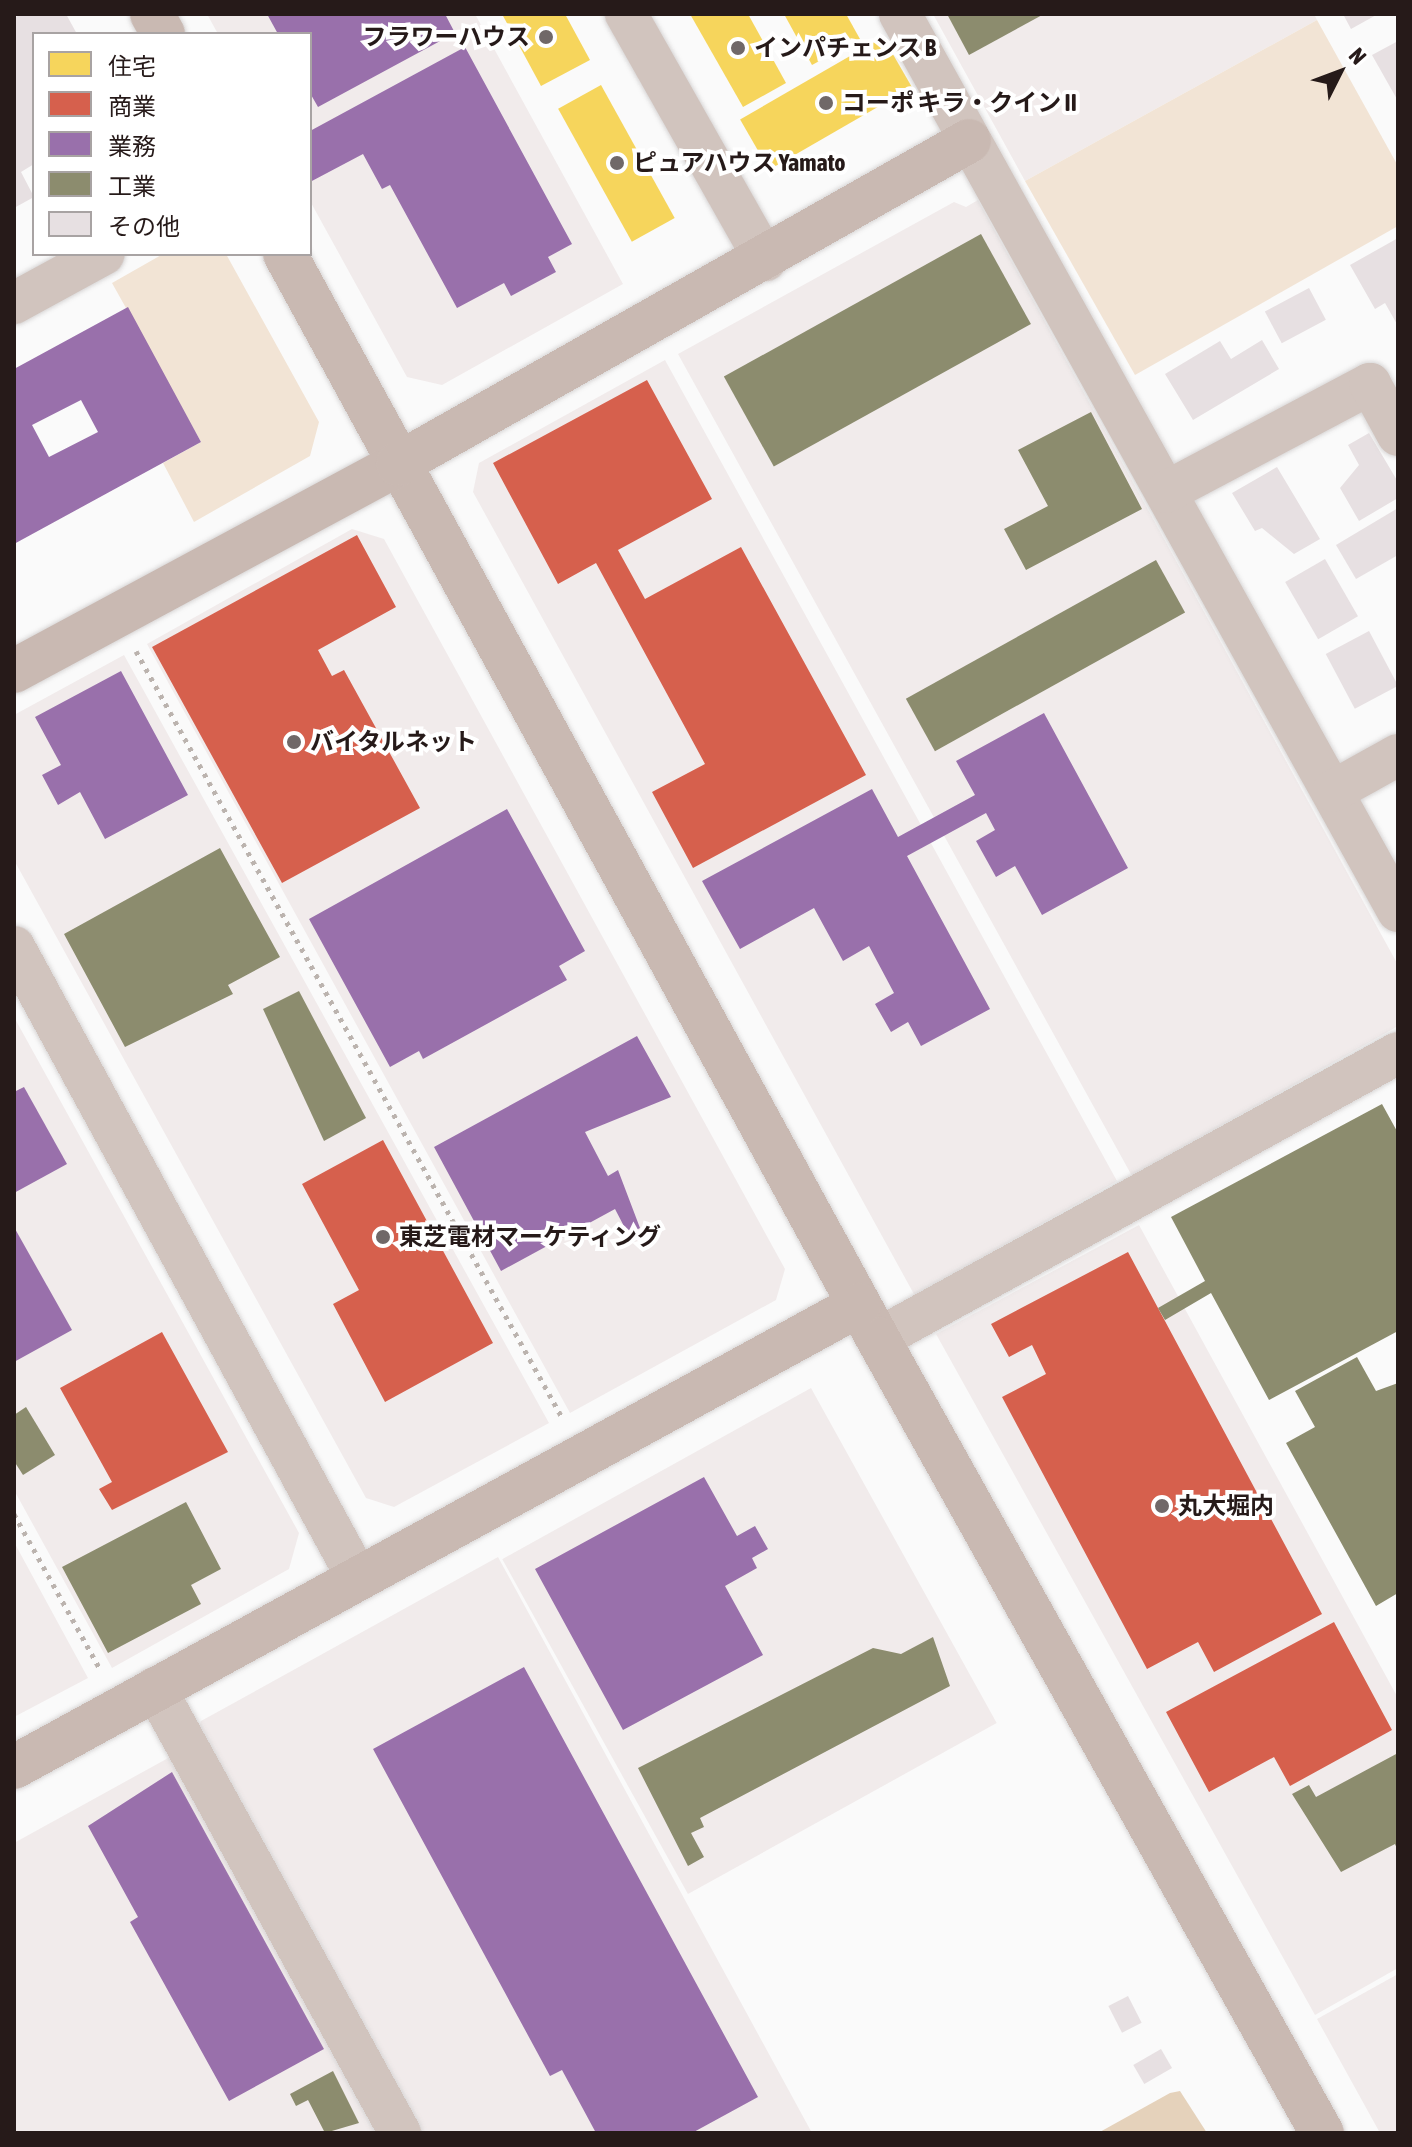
<!DOCTYPE html>
<html>
<head>
<meta charset="utf-8">
<style>
  body { margin:0 }
  #map { position:relative; width:1412px; height:2147px; overflow:hidden; background:#fafafa; font-family:"Asap Condensed","Noto Sans JP",sans-serif }
  div>[style] { position:absolute }
  .built>* { inset:0; background:#f1ebeb; transform-origin:0 0 }
  .green>* { inset:0; background:#f2e4d5 }
  .forest>* { inset:0; background:#e5d2bb }
  .homes>* { inset:0; background:#f6d55c; transform-origin:0 0 }
  .shops>* { inset:0; background:#d6604d }
  .offices>* { inset:0; background:#9970ab }
  .industry>* { inset:0; background:#8c8c6e; transform-origin:0 0 }
  .building>* { inset:0; background:#e7e0e2; transform-origin:0 0 }
  .path>* { height:5px; margin-top:-2.5px; transform-origin:0; background:repeating-linear-gradient(90deg,#bbb3ae 0 4px,transparent 0 10px) }
  .roads { filter:drop-shadow(0 0 2px #d8d6d6) drop-shadow(0 0 2px #d8d6d6) }
  .street>* { height:42px; margin:-21px; padding:0 21px; transform-origin:21px; border-radius:21px; background:#d1c4be }
  .secondary>* { height:44px; margin:-22px; padding:0 22px; transform-origin:22px; border-radius:22px; background:#c9b9b2 }
  .dots>* { width:22px; height:22px; translate:-50% -50%; box-sizing:border-box; border:4px solid #fff; border-radius:50% }
  span { translate:-50% -50%; white-space:nowrap; text-align:center; line-height:1.15; -webkit-text-stroke:8px #fff; paint-order:stroke }
  .poi-label { font-size:24px; color:#261a19; font-weight:700 }
  .right { translate:-100% -50%; text-align:right }
  .left { translate:0 -50%; text-align:left }
  .frame { position:absolute; inset:0; border:16px solid #261a19; pointer-events:none }
  .legend { position:absolute; left:32px; top:32px; width:280px; height:224px; box-sizing:border-box; background:#fff; border:2px solid #a8a3a3; margin:0; padding:10px 14px; list-style:none; font-size:24px; color:#261a19 }
  .legend li { display:flex; align-items:center; gap:16px; height:40px }
  .legend b { width:40px; border:2px solid #a8a3a3 }
  .north { position:absolute; left:1300px; top:32px; width:80px; height:80px; -webkit-text-stroke:6px #fff; paint-order:stroke; rotate:48deg; font-size:22px; font-weight:700; line-height:32px; text-align:center; color:#261a19 }
  .north::after { content:''; display:block; margin:auto; width:28px; height:36px; background:#261a19; clip-path:polygon(50% 0,100% 100%,50% 72%,0 100%) }
</style>
</head>
<body>
<div id="map">
  <div class="built">
    <i style="clip-path:polygon(207px 14px,475px 14px,623px 284px,442px 385px,407px 377px,310px 201px,310px 34px,218px 34px)"></i>
    <i style="clip-path:polygon(933px 14px,1314px 14px,1317px 20px,1025px 181px)"></i>
    <i style="clip-path:polygon(978px 200px,1398px 965px,1398px 1026px,1132px 1176px,678px 354px,954px 202px,966px 207px)"></i>
    <i style="clip-path:polygon(665px 360px,1117px 1181px,915px 1296px,473px 492px,479px 463px)"></i>
    <i style="clip-path:polygon(352px 529px,384px 539px,785px 1269px,776px 1300px,570px 1413px,147px 644px)"></i>
    <i style="clip-path:polygon(124px 655px,549px 1423px,394px 1507px,366px 1498px,14px 860px,14px 715px)"></i>
    <i style="clip-path:polygon(14px 1017px,299px 1533px,289px 1569px,112px 1668px,14px 1490px)"></i>
    <i style="clip-path:polygon(1139px 1225px,1398px 1698px,1398px 1968px,1315px 2015px,936px 1334px)"></i>
    <i style="left:811px;top:1388px;width:383px;height:353px;rotate:61deg"></i>
    <i style="clip-path:polygon(14px 1542px,88px 1678px,14px 1717px)"></i>
    <i style="clip-path:polygon(498px 1557px,812px 2133px,420px 2133px,198px 1731px,201px 1721px)"></i>
    <i style="clip-path:polygon(170px 1757px,377px 2133px,14px 2133px,14px 1843px)"></i>
    <i style="clip-path:polygon(1398px 1974px,1398px 2133px,1380px 2133px,1317px 2019px)"></i>
  </div>
  <div class="green">
    <i style="clip-path:polygon(1317px 20px,1398px 166px,1398px 226px,1135px 375px,1025px 181px)"></i>
    <i style="clip-path:polygon(163px 254px,226px 254px,319px 422px,310px 456px,194px 522px,163px 463px,201px 442px,112px 283px)"></i>
  </div>
  <div class="forest">
    <i style="clip-path:polygon(1180px 2091px,1207px 2133px,1098px 2133px,1170px 2093px)"></i>
  </div>
  <div class="homes">
    <i style="clip-path:polygon(502px 14px,565px 14px,590px 60px,541px 86px)"></i>
    <i style="clip-path:polygon(690px 14px,748px 14px,786px 83px,743px 107px)"></i>
    <i style="clip-path:polygon(784px 14px,846px 14px,860px 39px,812px 65px)"></i>
    <i style="left:883px;top:37px;width:58px;height:165px;rotate:60deg"></i>
    <i style="left:601px;top:85px;width:152px;height:49px;rotate:61deg"></i>
  </div>
  <div class="shops">
    <i style="clip-path:polygon(647px 380px,712px 499px,618px 550px,645px 599px,741px 547px,866px 775px,693px 868px,652px 792px,705px 764px,596px 563px,558px 584px,493px 463px)"></i>
    <i style="clip-path:polygon(357px 535px,396px 607px,318px 650px,332px 676px,344px 670px,420px 808px,282px 883px,152px 647px)"></i>
    <i style="clip-path:polygon(383px 1140px,493px 1343px,385px 1402px,333px 1304px,359px 1290px,302px 1184px)"></i>
    <i style="clip-path:polygon(1128px 1252px,1322px 1614px,1214px 1672px,1198px 1642px,1147px 1669px,1002px 1397px,1046px 1374px,1032px 1345px,1009px 1357px,991px 1324px)"></i>
    <i style="clip-path:polygon(162px 1332px,228px 1452px,112px 1510px,99px 1489px,112px 1482px,60px 1388px)"></i>
    <i style="clip-path:polygon(1334px 1622px,1392px 1730px,1290px 1786px,1274px 1757px,1209px 1792px,1166px 1712px)"></i>
  </div>
  <div class="offices">
    <i style="clip-path:polygon(267px 14px,445px 14px,455px 33px,318px 107px,310px 93px,310px 34px,278px 34px)"></i>
    <i style="clip-path:polygon(465px 47px,572px 244px,548px 257px,556px 272px,511px 296px,504px 283px,457px 308px,390px 185px,382px 189px,363px 154px,310px 182px,310px 131px)"></i>
    <i style="clip-path:polygon(evenodd,128px 307px,201px 442px,14px 544px,14px 369px,128px 307px,81px 400px,98px 432px,49px 457px,32px 425px,81px 400px)"></i>
    <i style="clip-path:polygon(121px 671px,188px 795px,105px 839px,80px 792px,58px 805px,42px 775px,61px 765px,35px 717px)"></i>
    <i style="clip-path:polygon(1044px 713px,1128px 868px,1042px 915px,1015px 866px,996px 877px,976px 841px,995px 830px,986px 813px,907px 856px,990px 1009px,921px 1046px,908px 1022px,891px 1032px,875px 1004px,894px 993px,869px 946px,843px 961px,814px 908px,740px 949px,702px 881px,872px 789px,898px 837px,975px 795px,956px 761px)"></i>
    <i style="clip-path:polygon(507px 809px,585px 951px,559px 966px,567px 980px,423px 1059px,419px 1051px,390px 1067px,309px 919px)"></i>
    <i style="clip-path:polygon(637px 1036px,671px 1097px,585px 1132px,608px 1176px,618px 1170px,640px 1228px,628px 1234px,615px 1209px,501px 1271px,434px 1147px)"></i>
    <i style="clip-path:polygon(24px 1087px,67px 1164px,14px 1193px,14px 1092px)"></i>
    <i style="clip-path:polygon(14px 1227px,72px 1330px,14px 1362px)"></i>
    <i style="clip-path:polygon(704px 1477px,737px 1536px,755px 1526px,768px 1549px,752px 1558px,757px 1568px,725px 1586px,763px 1655px,623px 1730px,535px 1569px)"></i>
    <i style="clip-path:polygon(524px 1667px,758px 2097px,692px 2133px,596px 2133px,562px 2070px,550px 2076px,373px 1749px)"></i>
    <i style="clip-path:polygon(172px 1772px,324px 2049px,229px 2101px,130px 1922px,138px 1917px,88px 1826px)"></i>
  </div>
  <div class="industry">
    <i style="clip-path:polygon(947px 14px,1044px 14px,969px 55px)"></i>
    <i style="left:981px;top:234px;width:103px;height:294px;rotate:61deg"></i>
    <i style="clip-path:polygon(1091px 412px,1142px 509px,1026px 570px,1004px 529px,1048px 506px,1018px 450px)"></i>
    <i style="left:1156px;top:560px;width:60px;height:286px;rotate:61deg"></i>
    <i style="clip-path:polygon(220px 848px,280px 957px,228px 985px,233px 994px,125px 1047px,64px 934px)"></i>
    <i style="clip-path:polygon(299px 991px,366px 1118px,324px 1141px,263px 1009px)"></i>
    <i style="clip-path:polygon(1382px 1104px,1398px 1133px,1398px 1331px,1269px 1400px,1211px 1293px,1165px 1320px,1158px 1308px,1205px 1281px,1171px 1217px)"></i>
    <i style="clip-path:polygon(1357px 1357px,1376px 1391px,1398px 1383px,1398px 1593px,1376px 1606px,1286px 1443px,1315px 1427px,1295px 1391px)"></i>
    <i style="clip-path:polygon(26px 1407px,55px 1455px,23px 1475px,14px 1461px,14px 1415px)"></i>
    <i style="clip-path:polygon(186px 1502px,221px 1569px,191px 1585px,201px 1604px,108px 1653px,62px 1567px)"></i>
    <i style="clip-path:polygon(933px 1637px,950px 1686px,700px 1818px,704px 1827px,691px 1833px,704px 1857px,688px 1866px,638px 1768px,873px 1648px,901px 1654px)"></i>
    <i style="clip-path:polygon(1398px 1753px,1398px 1851px,1395px 1844px,1341px 1872px,1292px 1794px,1309px 1785px,1316px 1797px)"></i>
    <i style="clip-path:polygon(333px 2071px,359px 2123px,325px 2133px,308px 2100px,296px 2106px,290px 2094px)"></i>
  </div>
  <div class="building">
    <i style="clip-path:polygon(21px 14px,66px 14px,77px 34px,34px 34px,34px 164px,21px 172px,34px 197px,14px 208px,14px 18px)"></i>
    <i style="clip-path:polygon(1343px 14px,1378px 14px,1351px 29px)"></i>
    <i style="clip-path:polygon(1398px 41px,1398px 101px,1372px 55px)"></i>
    <i style="clip-path:polygon(1398px 238px,1398px 326px,1385px 303px,1375px 309px,1350px 265px)"></i>
    <i style="left:1309px;top:288px;width:36px;height:50px;rotate:62deg"></i>
    <i style="clip-path:polygon(1262px 340px,1279px 369px,1193px 420px,1165px 374px,1220px 341px,1231px 359px)"></i>
    <i style="clip-path:polygon(1369px 433px,1398px 482px,1398px 498px,1359px 521px,1340px 488px,1359px 465px,1348px 445px)"></i>
    <i style="clip-path:polygon(1277px 467px,1320px 539px,1294px 554px,1262px 528px,1255px 531px,1232px 493px)"></i>
    <i style="clip-path:polygon(1398px 508px,1398px 555px,1356px 579px,1336px 545px)"></i>
    <i style="left:1325px;top:559px;width:66px;height:46px;rotate:60deg"></i>
    <i style="left:1369px;top:631px;width:62px;height:49px;rotate:62deg"></i>
    <i style="left:1128px;top:1996px;width:30px;height:22px;rotate:63deg"></i>
    <i style="left:1161px;top:2049px;width:22px;height:32px;rotate:60deg"></i>
  </div>
  <div class="path">
    <i style="left:136px;top:651px;width:879px;rotate:60.93deg"></i>
    <i style="left:14px;top:1514px;width:179px;rotate:61deg"></i>
  </div>
  <div class="roads">
    <div class="street">
      <i style="left:626px;top:14px;width:283px;rotate:60.5deg"></i>
      <i style="left:900px;top:14px;width:1026px;rotate:60.96deg"></i>
      <i style="left:14px;top:303px;width:102px;rotate:-28.6deg"></i>
      <i style="left:1166px;top:492px;width:231px;rotate:-27.9deg"></i>
      <i style="left:1370px;top:384px;width:58px;rotate:61.2deg"></i>
      <i style="left:1333px;top:791px;width:74px;rotate:-29deg"></i>
      <i style="left:14px;top:947px;width:715px;rotate:61.43deg"></i>
      <i style="left:878px;top:1339px;width:593px;rotate:-28.81deg"></i>
      <i style="left:155px;top:1688px;width:508px;rotate:61.16deg"></i>
    </div>
    <div class="secondary">
      <i style="left:152px;top:14px;width:23px;rotate:61deg"></i>
      <i style="left:285px;top:254px;width:1236px;rotate:61.34deg"></i>
      <i style="left:878px;top:1339px;width:910px;rotate:60.79deg"></i>
      <i style="left:14px;top:671px;width:436px;rotate:-28.3deg"></i>
      <i style="left:398px;top:464px;width:656px;rotate:-29.5deg"></i>
      <i style="left:14px;top:1767px;width:963px;rotate:-28.67deg"></i>
    </div>
  </div>
  <div class="dots">
    <i style="left:546px;top:37px;background:#706868"></i>
    <i style="left:738px;top:48px;background:#706868"></i>
    <i style="left:826px;top:103px;background:#706868"></i>
    <i style="left:617px;top:163px;background:#706868"></i>
    <i style="left:294px;top:742px;background:#706868"></i>
    <i style="left:383px;top:1237px;background:#706868"></i>
    <i style="left:1162px;top:1506px;background:#706868"></i>
  </div>
  <div class="poi-label">
    <span class="right" style="left:530px;top:37px">フラワーハウス</span>
    <span class="left" style="left:754px;top:48px">インパチェンス B</span>
    <span class="left" style="left:842px;top:103px">コーポ キラ・クイン II</span>
    <span class="left" style="left:633px;top:163px">ピュアハウス Yamato</span>
    <span class="left" style="left:310px;top:742px">バイタルネット</span>
    <span class="left" style="left:399px;top:1237px">東芝電材マーケティング</span>
    <span class="left" style="left:1178px;top:1506px">丸大堀内</span>
  </div>
  <div class="frame"></div>
  <ul class="legend">
  <li><b style="height:22px;background:#f6d55c"></b>住宅</li>
  <li><b style="height:22px;background:#d6604d"></b>商業</li>
  <li><b style="height:22px;background:#9970ab"></b>業務</li>
  <li><b style="height:22px;background:#8c8c6e"></b>工業</li>
  <li><b style="height:22px;background:#e7e0e2"></b>その他</li>
  </ul>
  <div class="north">N</div>
</div>
</body>
</html>
